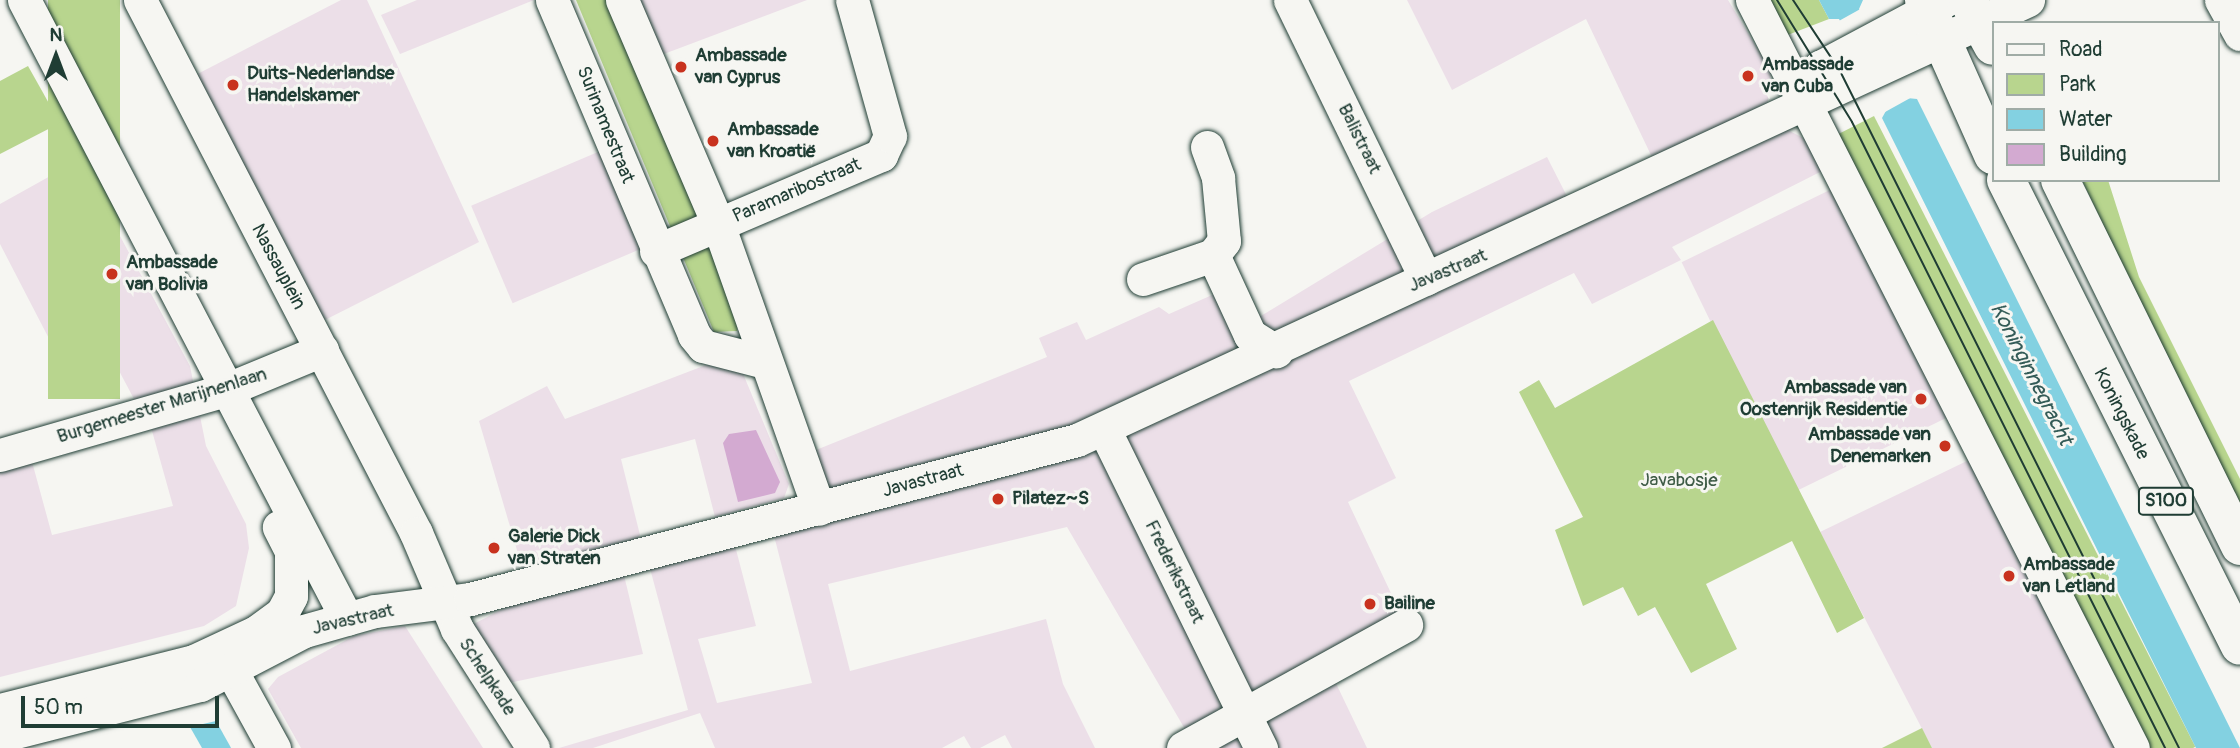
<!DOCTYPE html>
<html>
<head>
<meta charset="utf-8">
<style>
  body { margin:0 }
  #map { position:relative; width:2240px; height:748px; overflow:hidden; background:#f6f6f2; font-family:Pangolin,sans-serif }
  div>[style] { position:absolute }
  .built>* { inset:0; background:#ecdfe8; transform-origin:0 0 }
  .green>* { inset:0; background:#b8d58e; transform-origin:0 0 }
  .water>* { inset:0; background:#83d1e1 }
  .pier>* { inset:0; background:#f6f6f2; transform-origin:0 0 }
  .building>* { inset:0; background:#d3aad1 }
  .roads { filter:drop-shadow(0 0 2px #1f3d34) drop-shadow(0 0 2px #1f3d34) }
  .minor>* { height:33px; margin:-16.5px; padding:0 16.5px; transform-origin:16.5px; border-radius:16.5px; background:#f6f6f2 }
  .major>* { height:38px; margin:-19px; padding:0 19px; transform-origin:19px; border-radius:19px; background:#f6f6f2 }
  .tram>* { height:2px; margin:-1px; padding:0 1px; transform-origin:1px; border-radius:1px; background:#1f3d34 }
  .dots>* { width:19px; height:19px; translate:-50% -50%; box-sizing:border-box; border:4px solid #f6f6f2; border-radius:50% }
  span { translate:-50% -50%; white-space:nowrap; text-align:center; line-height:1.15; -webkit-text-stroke:6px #f6f6f2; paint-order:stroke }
  .shield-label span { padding:2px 5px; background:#f6f6f2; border:2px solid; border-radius:5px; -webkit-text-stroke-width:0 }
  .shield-label { font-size:18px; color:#1f3d34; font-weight:700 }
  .poi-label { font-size:19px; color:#1f3d34; font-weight:700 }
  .left { translate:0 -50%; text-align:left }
  .right { translate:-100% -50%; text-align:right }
  .street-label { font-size:19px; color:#1f3d34 }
  .park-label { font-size:19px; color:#3e5b46 }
  .water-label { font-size:21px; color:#335b57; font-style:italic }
  .legend { position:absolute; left:1992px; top:21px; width:228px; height:161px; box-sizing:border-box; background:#f6f6f2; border:2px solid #a0aca6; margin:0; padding:9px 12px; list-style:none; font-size:21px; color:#1f3d34 }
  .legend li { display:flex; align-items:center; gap:14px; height:35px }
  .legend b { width:35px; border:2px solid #a0aca6 }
  .north { position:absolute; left:21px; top:21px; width:70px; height:70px; -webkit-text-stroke:5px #f6f6f2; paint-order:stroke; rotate:0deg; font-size:19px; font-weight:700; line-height:28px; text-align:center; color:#1f3d34 }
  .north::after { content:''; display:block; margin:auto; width:24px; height:32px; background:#1f3d34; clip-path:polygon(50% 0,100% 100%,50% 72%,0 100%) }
  .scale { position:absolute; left:21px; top:696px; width:198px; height:32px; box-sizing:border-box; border:4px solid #1f3d34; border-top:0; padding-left:9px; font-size:21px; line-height:24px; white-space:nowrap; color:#1f3d34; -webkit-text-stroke:5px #f6f6f2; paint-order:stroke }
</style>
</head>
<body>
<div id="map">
  <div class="built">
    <i style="clip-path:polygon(341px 0,367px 0,479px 242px,317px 324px,182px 82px)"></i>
    <i style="clip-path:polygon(417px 0,534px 0,400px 54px,381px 15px)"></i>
    <i style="clip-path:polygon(622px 0,807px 0,648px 60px)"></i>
    <i style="clip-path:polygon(1407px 0,1728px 0,1771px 71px,1766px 119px,1815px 144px,1828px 168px,1672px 247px,1681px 260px,1592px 304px,1574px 273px,1349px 381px,1396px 478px,1348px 502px,1406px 625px,1331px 673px,1367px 748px,1196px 748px,1067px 527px,828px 584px,850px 671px,1046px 619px,1063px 684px,1095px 748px,1012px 748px,1005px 735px,980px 748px,971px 748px,964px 736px,942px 748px,715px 748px,700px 713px,593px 748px,559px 748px,688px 710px,648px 561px,733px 538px,756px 626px,698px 639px,717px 703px,812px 683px,772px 528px,810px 518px,801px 456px,1047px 357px,1039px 338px,1077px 322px,1086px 340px,1159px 307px,1169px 314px,1228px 288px,1246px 325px,1432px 212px,1547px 157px,1576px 214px,1660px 174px,1586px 19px,1452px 90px)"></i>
    <i style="left:612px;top:146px;width:106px;height:153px;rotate:67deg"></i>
    <i style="clip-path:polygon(79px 160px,190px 366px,206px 446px,246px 524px,249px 548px,236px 606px,204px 626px,0 677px,0 455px,28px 447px,52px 535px,173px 506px,147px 413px,142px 414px,100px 335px,58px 356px,0 244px,0 204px)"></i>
    <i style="left:1838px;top:186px;width:256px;height:174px;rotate:64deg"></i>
    <i style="clip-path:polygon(739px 364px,789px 484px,784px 498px,715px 517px,695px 439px,621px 459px,640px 535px,622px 567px,643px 654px,509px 683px,470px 626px,525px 597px,524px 574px,479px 421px,547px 386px,565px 419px,706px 365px)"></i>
    <i style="clip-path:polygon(1971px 459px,2115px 748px,1932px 748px,1820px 532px)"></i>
    <i style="clip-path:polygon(405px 626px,483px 748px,301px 748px,268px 689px,278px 677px,354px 636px)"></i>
  </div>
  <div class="green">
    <i style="left:48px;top:0;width:72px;height:399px"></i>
    <i style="clip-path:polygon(576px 0,608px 0,740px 315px,737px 331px,714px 332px)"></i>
    <i style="clip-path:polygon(1766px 0,1819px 0,1829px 19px,1785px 36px)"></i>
    <i style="clip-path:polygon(28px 66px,60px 123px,0 154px,0 81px)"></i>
    <i style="left:1874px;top:116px;width:708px;height:41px;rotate:63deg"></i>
    <i style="clip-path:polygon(2082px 180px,2108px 180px,2139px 277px,2240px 479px,2240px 515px)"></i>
    <i style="clip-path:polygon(1713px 320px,1864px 618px,1837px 633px,1792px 541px,1706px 584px,1737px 649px,1691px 673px,1655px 607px,1638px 616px,1623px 587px,1583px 606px,1555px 530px,1583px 517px,1519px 392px,1539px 380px,1555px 408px)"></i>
    <i style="clip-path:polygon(1922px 728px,1932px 748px,1882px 748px)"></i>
  </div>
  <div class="water">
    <i style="clip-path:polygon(1819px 0,1863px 0,1859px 9px,1907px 98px,1917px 99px,2240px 748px,2196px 748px,1882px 118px,1887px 109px,1839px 19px,1829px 19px)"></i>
    <i style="clip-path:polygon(216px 721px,230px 746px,231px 748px,202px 748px,190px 727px)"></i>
  </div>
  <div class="pier">
    <i style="left:1864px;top:7px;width:102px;height:34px;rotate:61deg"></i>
  </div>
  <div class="building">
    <i style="clip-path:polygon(756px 430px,780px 482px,775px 493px,738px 502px,723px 443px,729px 434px)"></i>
  </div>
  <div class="roads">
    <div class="minor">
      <i style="left:24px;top:0;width:698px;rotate:62.44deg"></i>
      <i style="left:140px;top:0;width:600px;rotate:62.62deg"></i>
      <i style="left:416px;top:533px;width:104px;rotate:66.9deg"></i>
      <i style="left:457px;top:629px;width:141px;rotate:57.4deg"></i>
      <i style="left:552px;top:0;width:364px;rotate:67deg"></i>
      <i style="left:694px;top:335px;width:14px;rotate:51deg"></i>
      <i style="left:703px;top:346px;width:64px;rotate:14.5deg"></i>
      <i style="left:622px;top:0;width:244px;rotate:66.8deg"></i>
      <i style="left:718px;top:224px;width:302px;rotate:70.5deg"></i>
      <i style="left:1290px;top:0;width:310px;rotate:64deg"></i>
      <i style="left:1752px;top:0;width:839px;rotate:63.01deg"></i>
      <i style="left:2221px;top:0;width:39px;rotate:61deg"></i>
      <i style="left:1804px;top:101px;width:38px;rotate:-65deg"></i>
      <i style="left:1820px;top:67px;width:143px;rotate:-28deg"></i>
      <i style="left:1207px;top:147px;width:33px;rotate:70deg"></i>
      <i style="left:1218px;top:178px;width:63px;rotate:84.6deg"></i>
      <i style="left:1224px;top:241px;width:18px;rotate:128deg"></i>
      <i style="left:1213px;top:255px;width:88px;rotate:65.2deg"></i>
      <i style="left:1250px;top:335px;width:31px;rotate:32deg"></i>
      <i style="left:656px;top:251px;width:245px;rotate:-23.1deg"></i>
      <i style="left:881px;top:155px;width:21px;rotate:-65deg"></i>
      <i style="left:890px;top:136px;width:141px;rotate:-105.6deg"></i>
      <i style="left:1143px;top:279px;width:74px;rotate:-18.9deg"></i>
      <i style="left:1104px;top:429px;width:356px;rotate:63.8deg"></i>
      <i style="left:0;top:455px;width:237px;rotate:-16.1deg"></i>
      <i style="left:228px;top:389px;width:102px;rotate:-22.5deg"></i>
      <i style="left:232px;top:672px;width:87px;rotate:61.1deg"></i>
      <i style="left:0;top:710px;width:200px;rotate:-14.2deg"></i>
      <i style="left:194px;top:661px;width:68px;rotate:-25.1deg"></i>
      <i style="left:256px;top:632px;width:32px;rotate:-36deg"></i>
      <i style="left:282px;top:613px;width:19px;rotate:-62deg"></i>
      <i style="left:291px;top:596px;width:45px;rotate:-90deg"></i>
      <i style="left:291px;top:551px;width:27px;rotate:-117deg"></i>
      <i style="left:0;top:736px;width:206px;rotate:-14.3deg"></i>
      <i style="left:200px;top:685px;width:117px;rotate:-27.4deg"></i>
      <i style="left:304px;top:631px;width:74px;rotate:-15.7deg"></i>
      <i style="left:375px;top:611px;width:96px;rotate:-7.2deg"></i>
      <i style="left:470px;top:599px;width:627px;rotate:-14.68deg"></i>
      <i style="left:1077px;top:440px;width:1048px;rotate:-24.83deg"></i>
      <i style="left:1183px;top:748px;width:255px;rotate:-28.9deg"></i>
    </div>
    <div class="major">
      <i style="left:1924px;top:0;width:170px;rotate:66deg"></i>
      <i style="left:1968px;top:0;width:52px;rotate:61.5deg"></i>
      <i style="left:2006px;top:180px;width:521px;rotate:63.34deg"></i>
      <i style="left:2060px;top:180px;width:408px;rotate:63.8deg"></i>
    </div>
  </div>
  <div class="tram">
    <i style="left:1777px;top:0;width:143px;rotate:58.4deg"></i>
    <i style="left:1852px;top:122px;width:700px;rotate:63.43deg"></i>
    <i style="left:1793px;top:0;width:85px;rotate:56.5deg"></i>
    <i style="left:1840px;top:71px;width:757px;rotate:63.4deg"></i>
  </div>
  <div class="dots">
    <i style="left:681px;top:67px;background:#c8321e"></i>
    <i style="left:1748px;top:76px;background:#c8321e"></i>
    <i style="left:233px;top:85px;background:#c8321e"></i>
    <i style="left:713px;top:141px;background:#c8321e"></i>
    <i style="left:112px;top:274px;background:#c8321e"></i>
    <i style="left:1921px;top:399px;background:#c8321e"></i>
    <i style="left:1945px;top:446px;background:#c8321e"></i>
    <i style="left:998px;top:499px;background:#c8321e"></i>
    <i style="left:494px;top:548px;background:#c8321e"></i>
    <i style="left:2009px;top:576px;background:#c8321e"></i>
    <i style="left:1370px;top:604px;background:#c8321e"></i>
  </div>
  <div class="shield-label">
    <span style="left:2166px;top:501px">S100</span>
  </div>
  <div class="poi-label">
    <span class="left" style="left:695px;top:67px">Ambassade<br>van Cyprus</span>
    <span class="left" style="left:1762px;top:76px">Ambassade<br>van Cuba</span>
    <span class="left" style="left:247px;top:85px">Duits-Nederlandse<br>Handelskamer</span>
    <span class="left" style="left:727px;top:141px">Ambassade<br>van Kroatië</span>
    <span class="left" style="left:126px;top:274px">Ambassade<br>van Bolivia</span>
    <span class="right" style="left:1907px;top:399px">Ambassade van<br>Oostenrijk Residentie</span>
    <span class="right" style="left:1931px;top:446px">Ambassade van<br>Denemarken</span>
    <span class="left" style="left:1012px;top:499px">Pilatez~S</span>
    <span class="left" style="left:508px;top:548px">Galerie Dick<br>van Straten</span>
    <span class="left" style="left:2023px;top:576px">Ambassade<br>van Letland</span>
    <span class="left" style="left:1384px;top:604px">Bailine</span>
  </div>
  <div class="street-label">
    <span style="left:605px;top:125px;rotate:68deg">Surinamestraat</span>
    <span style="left:1359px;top:139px;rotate:64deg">Balistraat</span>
    <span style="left:797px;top:191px;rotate:-23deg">Paramaribostraat</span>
    <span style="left:278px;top:267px;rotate:62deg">Nassauplein</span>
    <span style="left:1448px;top:271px;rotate:-23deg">Javastraat</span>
    <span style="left:162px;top:406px;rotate:-17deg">Burgemeester Marijnenlaan</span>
    <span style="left:2121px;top:414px;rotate:63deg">Koningskade</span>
    <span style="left:923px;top:481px;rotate:-15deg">Javastraat</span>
    <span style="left:1174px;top:572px;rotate:64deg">Frederikstraat</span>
    <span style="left:353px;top:620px;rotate:-13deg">Javastraat</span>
    <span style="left:487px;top:677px;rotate:57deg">Schelpkade</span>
  </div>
  <div class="park-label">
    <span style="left:1679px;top:481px">Javabosje</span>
  </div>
  <div class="water-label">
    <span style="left:2031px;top:374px;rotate:63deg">Koninginnegracht</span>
  </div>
  <ul class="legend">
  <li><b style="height:9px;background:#f6f6f2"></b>Road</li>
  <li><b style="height:19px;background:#b8d58e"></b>Park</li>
  <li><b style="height:19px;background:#83d1e1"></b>Water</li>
  <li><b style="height:19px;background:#d3aad1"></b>Building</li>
  </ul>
  <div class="north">N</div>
  <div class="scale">50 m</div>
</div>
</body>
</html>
